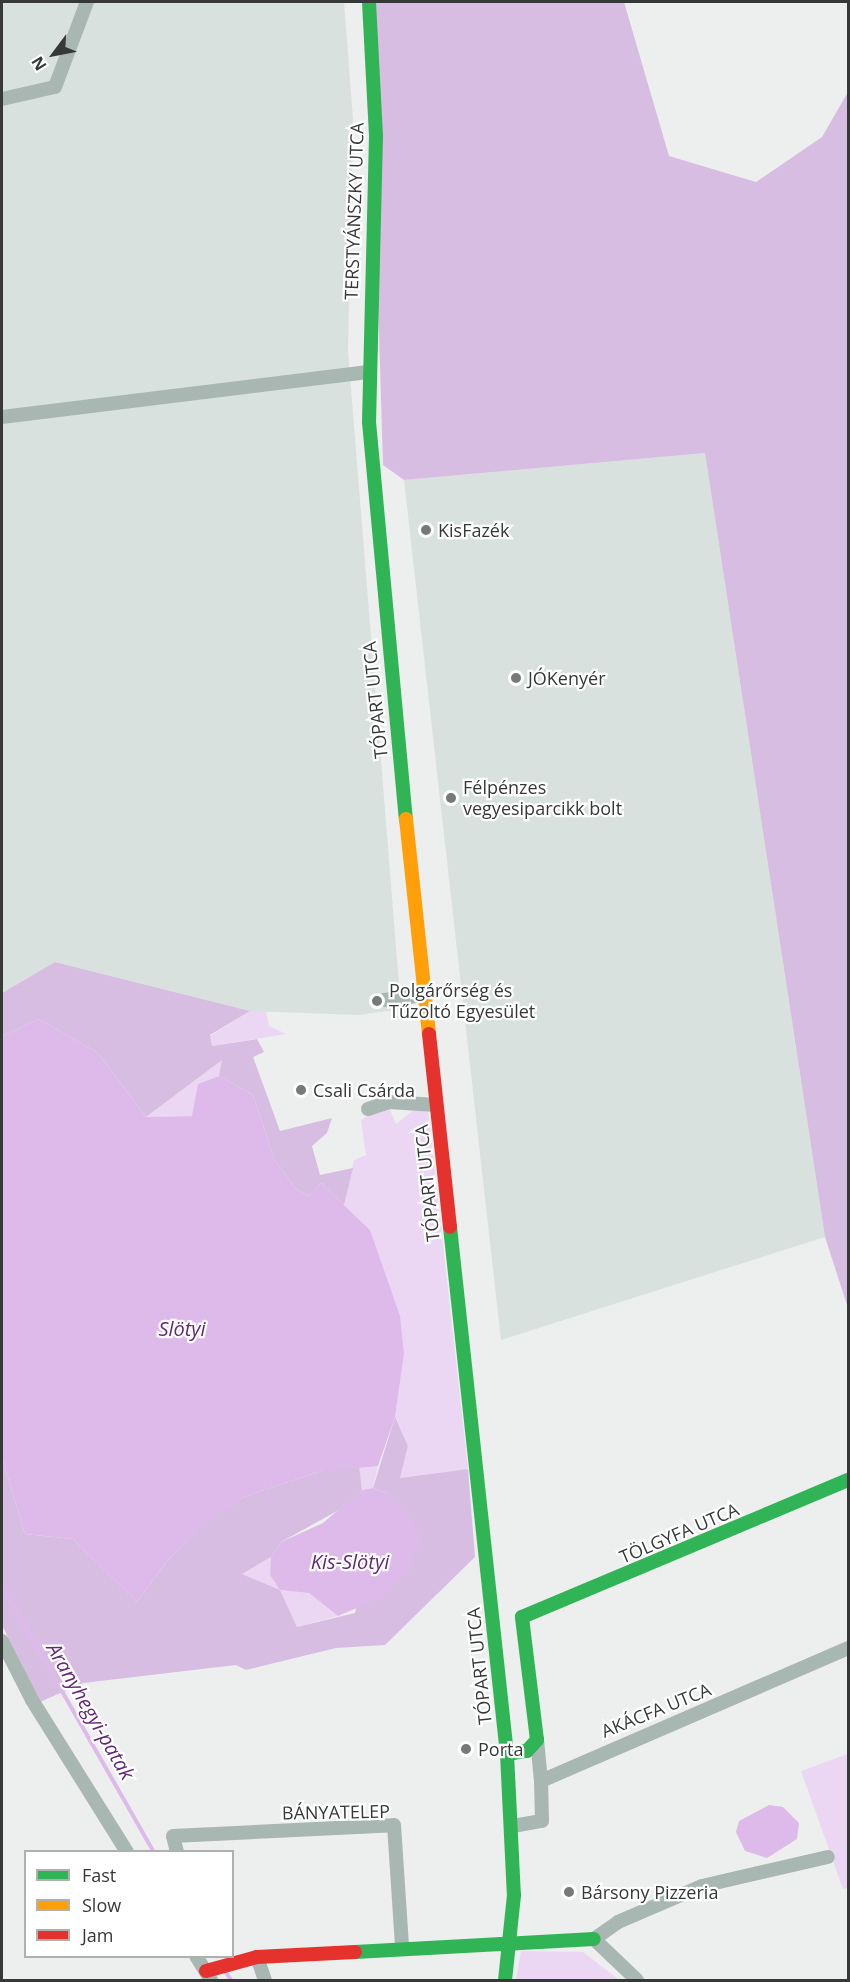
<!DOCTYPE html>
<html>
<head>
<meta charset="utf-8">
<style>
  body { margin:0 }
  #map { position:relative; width:850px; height:1982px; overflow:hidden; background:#ecefee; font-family:"Open Sans",sans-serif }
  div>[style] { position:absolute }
  .built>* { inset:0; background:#d9e1df }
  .green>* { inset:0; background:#ebd7f4 }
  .forest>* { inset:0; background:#d8bde2 }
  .water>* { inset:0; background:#debaea }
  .stream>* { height:4px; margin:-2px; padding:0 2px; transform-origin:2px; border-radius:2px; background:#debaea }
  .street>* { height:14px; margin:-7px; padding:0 7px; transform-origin:7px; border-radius:7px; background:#a9b7b2 }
  .fast>* { height:14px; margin:-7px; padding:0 7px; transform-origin:7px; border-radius:7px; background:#30b455 }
  .slow>* { height:14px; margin:-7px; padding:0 7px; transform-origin:7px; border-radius:7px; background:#ff9f0a }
  .jam>* { height:14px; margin:-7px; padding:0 7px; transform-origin:7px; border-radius:7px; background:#e5322d }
  .dots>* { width:16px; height:16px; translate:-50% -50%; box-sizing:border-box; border:3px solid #fff; border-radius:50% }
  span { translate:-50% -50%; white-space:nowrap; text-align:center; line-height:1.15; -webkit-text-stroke:4.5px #fff; paint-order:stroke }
  .street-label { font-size:18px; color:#373939 }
  .poi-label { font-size:18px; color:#373939 }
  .left { translate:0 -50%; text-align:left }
  .water-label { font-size:20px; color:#642778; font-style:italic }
  .frame { position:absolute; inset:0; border:3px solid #373939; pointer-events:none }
  .legend { position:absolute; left:24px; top:1850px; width:210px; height:108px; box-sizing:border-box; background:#fff; border:2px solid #afb0b0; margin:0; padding:8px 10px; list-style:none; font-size:18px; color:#373939 }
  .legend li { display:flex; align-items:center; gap:12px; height:30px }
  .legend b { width:30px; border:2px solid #afb0b0 }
  .north { position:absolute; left:24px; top:24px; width:60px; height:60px; -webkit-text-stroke:4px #fff; paint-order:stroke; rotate:238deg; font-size:16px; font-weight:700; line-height:24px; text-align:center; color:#373939 }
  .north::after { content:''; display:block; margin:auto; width:21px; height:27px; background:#373939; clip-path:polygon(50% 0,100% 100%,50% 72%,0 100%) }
</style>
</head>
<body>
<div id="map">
  <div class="built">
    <i style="clip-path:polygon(2px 2px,344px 2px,353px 119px,348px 351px,401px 1009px,359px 1015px,250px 1011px,55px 962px,2px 993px)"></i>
    <i style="clip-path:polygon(705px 453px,825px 1237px,501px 1340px,404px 480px)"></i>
  </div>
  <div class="green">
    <i style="clip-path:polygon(250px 1011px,266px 1011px,269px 1026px,286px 1034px,212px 1046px,210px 1036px)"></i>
    <i style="clip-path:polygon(223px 1059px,219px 1076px,198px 1084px,193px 1116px,146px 1117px)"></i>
    <i style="clip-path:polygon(386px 1100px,396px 1124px,416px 1108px,428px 1111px,468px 1469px,400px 1478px,408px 1446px,395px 1417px,404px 1354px,370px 1230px,344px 1205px,354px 1160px,366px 1155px,361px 1121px)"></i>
    <i style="clip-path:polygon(359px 1465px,378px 1466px,373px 1488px,362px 1490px)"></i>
    <i style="clip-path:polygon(271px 1557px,270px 1575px,280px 1590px,309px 1593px,338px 1616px,297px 1627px,280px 1590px,241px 1574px)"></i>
    <i style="clip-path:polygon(848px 1754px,848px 1888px,843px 1889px,801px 1771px)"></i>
    <i style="clip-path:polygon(521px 1951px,583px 1952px,619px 1980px,516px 1980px)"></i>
  </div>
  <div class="forest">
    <i style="clip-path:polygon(369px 2px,624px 2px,669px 156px,756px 182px,822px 137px,848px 92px,848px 1308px,825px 1237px,705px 453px,404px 480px,383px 465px)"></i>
    <i style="clip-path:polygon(55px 962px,250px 1011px,210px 1035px,212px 1046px,257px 1039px,264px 1052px,253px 1057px,280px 1131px,332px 1118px,327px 1133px,312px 1146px,320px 1175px,353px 1168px,344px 1205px,321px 1183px,309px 1196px,296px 1189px,274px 1159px,253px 1095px,219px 1076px,222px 1060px,146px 1117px,98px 1053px,39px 1019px,2px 1036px,2px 993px)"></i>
    <i style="clip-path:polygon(395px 1417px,408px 1446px,400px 1478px,468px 1469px,475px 1557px,385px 1645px,336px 1648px,246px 1670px,236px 1665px,83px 1683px,40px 1702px,2px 1625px,2px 1458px,25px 1534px,73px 1539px,137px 1602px,168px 1560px,208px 1520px,244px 1497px,318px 1472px,359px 1465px,362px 1490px,346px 1506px,281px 1542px,271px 1557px,242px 1574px,280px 1590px,297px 1627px,355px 1613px,388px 1493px,373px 1488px)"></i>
  </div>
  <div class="water">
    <i style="clip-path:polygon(39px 1019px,98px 1053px,146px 1117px,192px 1116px,198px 1084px,219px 1076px,253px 1095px,274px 1159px,296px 1189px,309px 1196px,321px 1183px,370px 1230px,400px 1316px,404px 1354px,395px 1417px,378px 1466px,318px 1472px,244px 1497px,208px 1521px,168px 1560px,137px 1602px,73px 1539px,25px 1534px,2px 1458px,2px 1036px)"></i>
    <i style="clip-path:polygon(373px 1488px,388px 1493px,413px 1523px,419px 1537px,411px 1568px,378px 1599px,338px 1616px,309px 1593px,280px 1590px,270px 1575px,271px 1557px,281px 1542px,323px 1523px,362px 1490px)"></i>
    <i style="clip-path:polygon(769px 1805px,783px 1807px,799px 1823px,797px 1839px,767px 1858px,745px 1851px,736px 1832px,739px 1821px)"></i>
  </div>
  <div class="stream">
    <i style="left:2px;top:1586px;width:306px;rotate:60.3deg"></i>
    <i style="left:225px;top:1971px;width:11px;rotate:56deg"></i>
  </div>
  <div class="street">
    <i style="left:2px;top:99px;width:54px;rotate:-12.8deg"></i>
    <i style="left:55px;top:87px;width:91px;rotate:-69.4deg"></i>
    <i style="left:2px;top:417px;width:369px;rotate:-7deg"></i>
    <i style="left:384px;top:1000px;width:41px;rotate:-7deg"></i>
    <i style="left:368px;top:1109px;width:22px;rotate:-18deg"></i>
    <i style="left:389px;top:1102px;width:47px;rotate:3.7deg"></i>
    <i style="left:2px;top:1641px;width:66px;rotate:63deg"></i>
    <i style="left:32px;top:1700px;width:179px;rotate:58deg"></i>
    <i style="left:537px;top:1740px;width:41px;rotate:84.4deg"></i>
    <i style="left:513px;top:1826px;width:29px;rotate:-10deg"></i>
    <i style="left:542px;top:1821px;width:40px;rotate:-91.4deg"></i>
    <i style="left:541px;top:1781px;width:335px;rotate:-23.4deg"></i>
    <i style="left:177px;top:1852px;width:16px;rotate:-104deg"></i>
    <i style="left:173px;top:1836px;width:221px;rotate:-2.8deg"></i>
    <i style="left:394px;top:1825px;width:122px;rotate:86.2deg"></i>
    <i style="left:196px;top:1956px;width:28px;rotate:58deg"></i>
    <i style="left:257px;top:1957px;width:24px;rotate:71deg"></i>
    <i style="left:637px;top:1980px;width:59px;rotate:-136.4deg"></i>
    <i style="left:594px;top:1939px;width:29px;rotate:-35deg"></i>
    <i style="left:618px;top:1922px;width:91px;rotate:-23.2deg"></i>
    <i style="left:702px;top:1886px;width:129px;rotate:-13deg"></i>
  </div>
  <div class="fast">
    <i style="left:369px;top:2px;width:134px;rotate:87deg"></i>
    <i style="left:376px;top:136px;width:286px;rotate:91.4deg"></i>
    <i style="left:369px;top:422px;width:399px;rotate:84.7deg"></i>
    <i style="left:450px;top:1227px;width:530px;rotate:83.83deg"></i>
    <i style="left:507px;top:1754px;width:141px;rotate:87.2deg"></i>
    <i style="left:514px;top:1895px;width:85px;rotate:96deg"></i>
    <i style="left:507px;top:1754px;width:20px;rotate:-9deg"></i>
    <i style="left:527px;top:1751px;width:15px;rotate:-48deg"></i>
    <i style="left:537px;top:1740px;width:124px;rotate:-97deg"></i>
    <i style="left:522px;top:1617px;width:354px;rotate:-22.8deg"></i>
    <i style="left:355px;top:1952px;width:239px;rotate:-3.1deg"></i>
  </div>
  <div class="slow">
    <i style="left:406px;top:819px;width:216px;rotate:83.9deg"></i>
  </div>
  <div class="jam">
    <i style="left:429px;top:1034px;width:194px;rotate:83.8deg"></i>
    <i style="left:206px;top:1971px;width:53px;rotate:-15.4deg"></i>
    <i style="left:257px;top:1957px;width:98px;rotate:-2.9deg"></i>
  </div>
  <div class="dots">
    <i style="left:426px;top:530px;background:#767978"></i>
    <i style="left:516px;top:678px;background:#767978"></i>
    <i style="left:451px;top:798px;background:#767978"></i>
    <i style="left:377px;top:1001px;background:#767978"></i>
    <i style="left:301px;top:1090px;background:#767978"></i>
    <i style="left:466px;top:1749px;background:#767978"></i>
    <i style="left:569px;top:1892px;background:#767978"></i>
  </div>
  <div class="street-label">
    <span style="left:354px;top:211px;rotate:-88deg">TERSTYÁNSZKY UTCA</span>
    <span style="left:375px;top:700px;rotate:-96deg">TÓPART UTCA</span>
    <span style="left:427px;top:1183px;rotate:-96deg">TÓPART UTCA</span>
    <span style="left:679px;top:1533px;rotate:-23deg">TÖLGYFA UTCA</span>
    <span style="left:479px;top:1666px;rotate:-96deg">TÓPART UTCA</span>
    <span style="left:656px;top:1710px;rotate:-22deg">AKÁCFA UTCA</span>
    <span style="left:336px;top:1812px;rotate:-1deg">BÁNYATELEP</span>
  </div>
  <div class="poi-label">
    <span class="left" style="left:438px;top:530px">KisFazék</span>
    <span class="left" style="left:528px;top:678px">JÓKenyér</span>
    <span class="left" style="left:463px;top:798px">Félpénzes<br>vegyesiparcikk bolt</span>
    <span class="left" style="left:389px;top:1001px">Polgárőrség és<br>Tűzoltó Egyesület</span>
    <span class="left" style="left:313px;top:1090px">Csali Csárda</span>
    <span class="left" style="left:478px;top:1749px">Porta</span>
    <span class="left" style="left:581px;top:1892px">Bársony Pizzeria</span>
  </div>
  <div class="water-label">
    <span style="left:182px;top:1328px">Slötyi</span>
    <span style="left:350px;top:1561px">Kis-Slötyi</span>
    <span style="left:91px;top:1711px;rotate:60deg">Aranyhegyi-patak</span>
  </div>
  <div class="frame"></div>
  <ul class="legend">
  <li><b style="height:8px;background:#30b455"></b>Fast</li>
  <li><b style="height:8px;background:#ff9f0a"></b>Slow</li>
  <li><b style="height:8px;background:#e5322d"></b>Jam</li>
  </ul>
  <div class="north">N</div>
</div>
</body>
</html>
